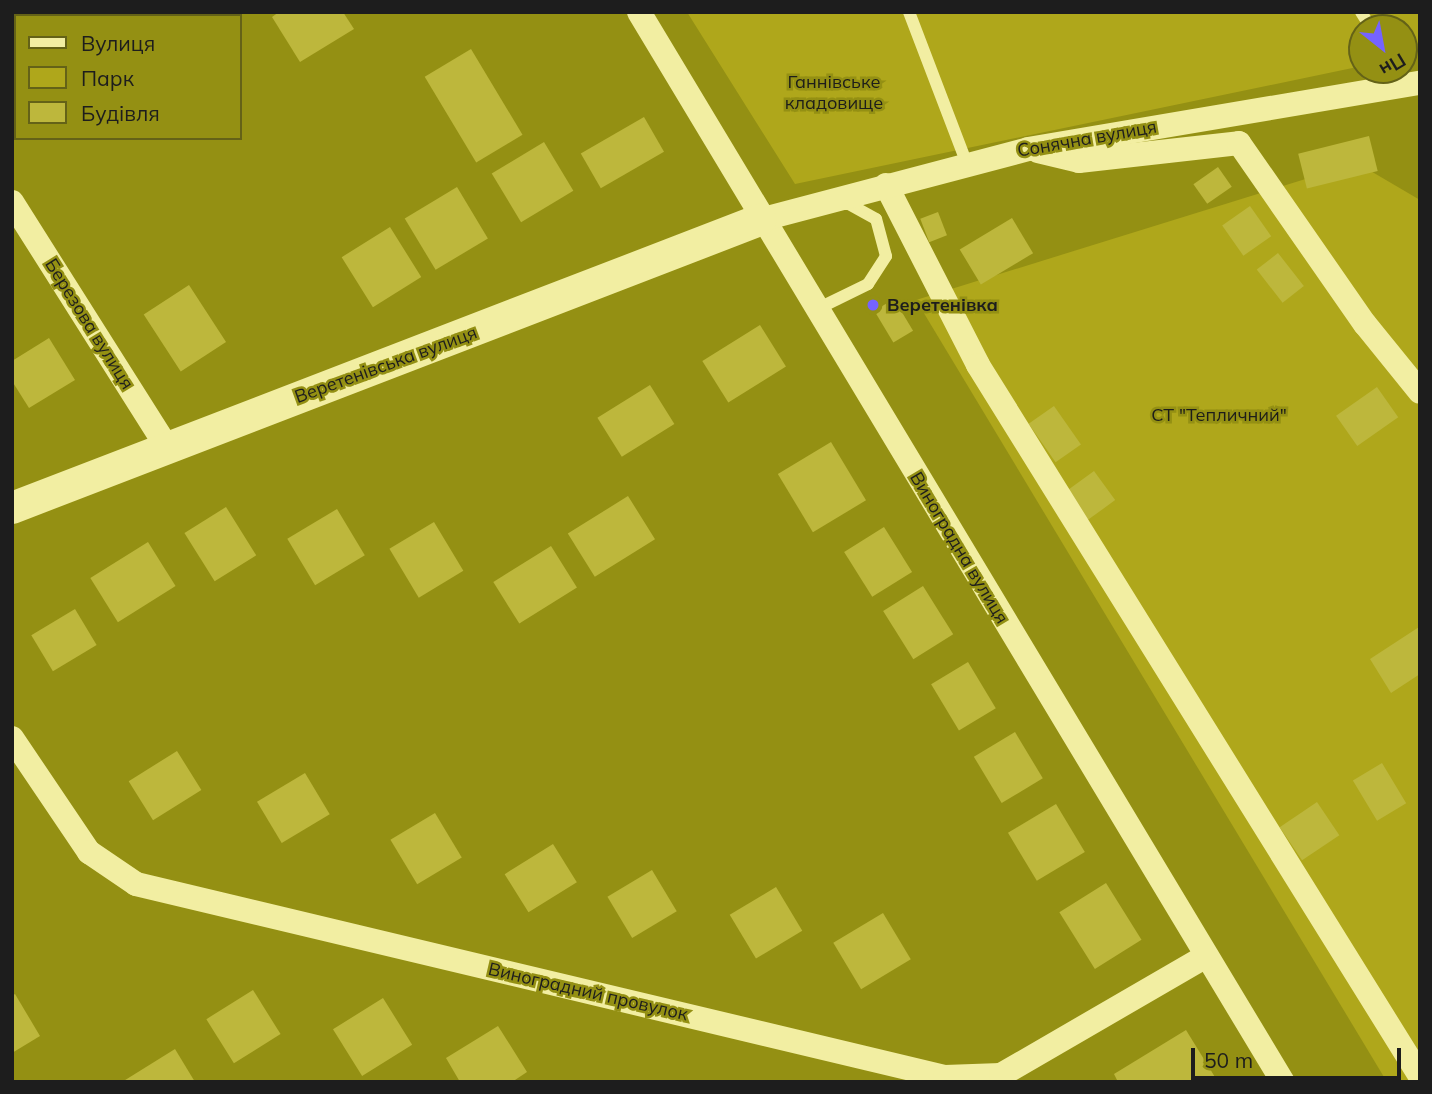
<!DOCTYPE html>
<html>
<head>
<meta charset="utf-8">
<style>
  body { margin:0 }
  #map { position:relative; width:1432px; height:1094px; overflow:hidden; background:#949013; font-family:Mulish,sans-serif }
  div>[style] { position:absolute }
  .green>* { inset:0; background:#afa71b }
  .building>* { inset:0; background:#bdb73c; transform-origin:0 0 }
  .service>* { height:12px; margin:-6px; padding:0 6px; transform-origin:6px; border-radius:6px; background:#f2eea2 }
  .minor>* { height:24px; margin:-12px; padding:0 12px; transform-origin:12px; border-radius:12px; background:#f2eea2 }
  .tertiary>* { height:32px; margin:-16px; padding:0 16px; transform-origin:16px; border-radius:16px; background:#f2eea2 }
  .dots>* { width:19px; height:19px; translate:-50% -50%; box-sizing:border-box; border:4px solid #949013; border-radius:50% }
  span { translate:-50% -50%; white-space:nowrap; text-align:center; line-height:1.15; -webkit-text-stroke:5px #949013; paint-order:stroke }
  .park-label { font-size:18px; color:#1d1d1a }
  .street-label { font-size:18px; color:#1d1d1d }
  .poi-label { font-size:18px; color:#1d1d1d; font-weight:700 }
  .left { translate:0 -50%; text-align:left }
  .frame { position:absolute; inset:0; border:14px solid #1d1d1d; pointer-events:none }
  .legend { position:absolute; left:14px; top:14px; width:228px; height:126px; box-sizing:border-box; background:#949013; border:2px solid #646217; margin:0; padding:9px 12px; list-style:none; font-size:21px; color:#1d1d1d }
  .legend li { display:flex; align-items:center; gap:14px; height:35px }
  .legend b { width:35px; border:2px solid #646217 }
  .north { position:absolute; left:1348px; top:14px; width:70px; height:70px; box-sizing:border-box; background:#949013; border:2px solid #646217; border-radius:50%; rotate:149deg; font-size:19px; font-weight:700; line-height:28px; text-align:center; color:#1d1d1d }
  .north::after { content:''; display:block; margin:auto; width:24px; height:32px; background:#7563ff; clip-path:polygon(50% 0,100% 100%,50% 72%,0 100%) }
  .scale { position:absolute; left:1191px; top:1048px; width:210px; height:32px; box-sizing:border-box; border:4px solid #1d1d1d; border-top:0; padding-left:9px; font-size:21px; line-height:24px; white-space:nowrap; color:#1d1d1d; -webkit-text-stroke:5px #949013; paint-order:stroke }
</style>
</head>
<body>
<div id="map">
  <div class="green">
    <i style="clip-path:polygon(687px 12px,1420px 12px,1420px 50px,1404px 49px,1404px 28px,1383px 28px,1371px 15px,1372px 28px,1362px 28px,1362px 66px,795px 184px)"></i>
    <i style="clip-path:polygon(1357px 163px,1420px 200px,1420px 1082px,1387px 1082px,916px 300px)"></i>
  </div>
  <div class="building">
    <i style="clip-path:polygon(279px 12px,343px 12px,354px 29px,300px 62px,272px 17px)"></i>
    <i style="left:471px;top:49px;width:100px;height:54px;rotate:59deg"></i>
    <i style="left:644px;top:117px;width:40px;height:73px;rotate:60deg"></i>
    <i style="left:1369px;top:136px;width:36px;height:73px;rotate:76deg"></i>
    <i style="left:544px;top:142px;width:57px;height:61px;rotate:59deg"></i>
    <i style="left:1218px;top:167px;width:24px;height:30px;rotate:55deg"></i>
    <i style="left:457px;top:187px;width:60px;height:61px;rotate:59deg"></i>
    <i style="left:1250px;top:206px;width:37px;height:34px;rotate:55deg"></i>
    <i style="left:938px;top:212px;width:25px;height:19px;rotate:69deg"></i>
    <i style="left:1012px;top:218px;width:41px;height:61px;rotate:59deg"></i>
    <i style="left:390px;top:227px;width:59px;height:57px;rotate:58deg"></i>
    <i style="left:1278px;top:253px;width:42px;height:27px;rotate:52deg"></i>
    <i style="left:189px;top:285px;width:68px;height:54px;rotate:57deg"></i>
    <i style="left:894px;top:299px;width:37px;height:23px;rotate:59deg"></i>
    <i style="left:760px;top:325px;width:49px;height:68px;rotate:58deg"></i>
    <i style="clip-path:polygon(49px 338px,75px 380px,29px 408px,12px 381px,12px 361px)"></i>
    <i style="left:650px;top:385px;width:46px;height:62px;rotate:58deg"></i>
    <i style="left:1377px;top:387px;width:37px;height:50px;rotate:55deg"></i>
    <i style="left:1054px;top:406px;width:47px;height:31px;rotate:55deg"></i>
    <i style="left:831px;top:442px;width:68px;height:62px;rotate:59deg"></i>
    <i style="left:1094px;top:471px;width:36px;height:34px;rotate:54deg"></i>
    <i style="left:628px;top:496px;width:51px;height:71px;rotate:58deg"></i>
    <i style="left:226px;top:507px;width:57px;height:49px;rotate:58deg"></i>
    <i style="left:337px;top:509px;width:54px;height:58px;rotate:59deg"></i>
    <i style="left:434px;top:522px;width:57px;height:52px;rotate:59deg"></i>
    <i style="left:884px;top:527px;width:53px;height:47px;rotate:58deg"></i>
    <i style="left:148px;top:542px;width:52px;height:68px;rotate:58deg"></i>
    <i style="left:551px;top:546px;width:49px;height:68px;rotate:58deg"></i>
    <i style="left:923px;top:586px;width:57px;height:47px;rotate:58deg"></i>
    <i style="left:75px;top:609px;width:42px;height:51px;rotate:59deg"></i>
    <i style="clip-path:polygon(1419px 627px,1420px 674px,1391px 693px,1370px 659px)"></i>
    <i style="left:968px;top:662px;width:54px;height:43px;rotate:59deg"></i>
    <i style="left:1015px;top:732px;width:54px;height:48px;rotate:59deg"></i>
    <i style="left:177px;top:751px;width:46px;height:57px;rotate:58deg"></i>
    <i style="left:1382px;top:763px;width:47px;height:34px;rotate:59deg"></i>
    <i style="left:305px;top:773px;width:48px;height:56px;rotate:59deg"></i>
    <i style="left:1317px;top:802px;width:40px;height:45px;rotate:56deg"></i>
    <i style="left:1056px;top:804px;width:56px;height:56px;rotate:59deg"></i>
    <i style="left:435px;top:813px;width:52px;height:52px;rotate:59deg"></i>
    <i style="left:553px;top:844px;width:45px;height:57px;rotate:58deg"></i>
    <i style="left:652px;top:870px;width:48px;height:52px;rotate:59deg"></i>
    <i style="left:1106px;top:883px;width:67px;height:55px;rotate:58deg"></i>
    <i style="left:776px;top:887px;width:51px;height:54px;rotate:59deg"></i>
    <i style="left:883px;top:913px;width:54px;height:58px;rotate:59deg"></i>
    <i style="left:253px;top:990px;width:52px;height:55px;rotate:58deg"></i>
    <i style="clip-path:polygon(15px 994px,40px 1036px,12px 1053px,12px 996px)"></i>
    <i style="left:383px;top:998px;width:55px;height:59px;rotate:58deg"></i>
    <i style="clip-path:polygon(498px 1026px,527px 1072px,512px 1082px,460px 1082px,446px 1058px)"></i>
    <i style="clip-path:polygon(1186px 1030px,1218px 1082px,1118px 1082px,1114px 1074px)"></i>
    <i style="clip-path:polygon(175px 1049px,195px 1082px,122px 1082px)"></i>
  </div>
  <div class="service">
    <i style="left:909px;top:12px;width:163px;rotate:69.1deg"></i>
    <i style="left:1361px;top:12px;width:19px;rotate:58deg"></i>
    <i style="left:815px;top:310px;width:59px;rotate:-26.1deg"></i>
    <i style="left:868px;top:284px;width:33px;rotate:-57deg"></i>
    <i style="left:886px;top:256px;width:38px;rotate:-105deg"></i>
    <i style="left:876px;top:219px;width:31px;rotate:-151deg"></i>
    <i style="left:849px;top:204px;width:8px;rotate:180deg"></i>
  </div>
  <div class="minor">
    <i style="left:639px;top:12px;width:1249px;rotate:58.96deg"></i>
    <i style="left:101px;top:16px;width:7px;rotate:-34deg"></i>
    <i style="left:12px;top:72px;width:5px;rotate:-37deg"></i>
    <i style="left:1038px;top:151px;width:42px;rotate:13.7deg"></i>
    <i style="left:1079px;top:161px;width:161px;rotate:-6.4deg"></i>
    <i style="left:1239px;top:143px;width:221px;rotate:55.2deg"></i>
    <i style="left:1365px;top:324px;width:87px;rotate:51deg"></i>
    <i style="left:886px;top:185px;width:202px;rotate:62.9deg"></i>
    <i style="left:978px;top:365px;width:837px;rotate:58.13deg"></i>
    <i style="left:12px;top:202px;width:289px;rotate:57.7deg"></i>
    <i style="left:760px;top:220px;width:277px;rotate:-14.8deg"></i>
    <i style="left:1028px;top:149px;width:398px;rotate:-9.6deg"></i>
    <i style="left:12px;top:738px;width:138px;rotate:56deg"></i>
    <i style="left:89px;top:852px;width:57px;rotate:34.2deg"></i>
    <i style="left:136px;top:884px;width:832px;rotate:13.42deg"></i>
    <i style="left:945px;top:1077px;width:56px;rotate:-2deg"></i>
    <i style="left:1001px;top:1075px;width:237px;rotate:-30.1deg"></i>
  </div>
  <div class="tertiary">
    <i style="left:12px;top:508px;width:802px;rotate:-21.06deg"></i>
  </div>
  <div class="dots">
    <i style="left:873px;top:305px;background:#7563ff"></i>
  </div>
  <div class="park-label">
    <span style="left:834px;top:93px">Ганнівське<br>кладовище</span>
    <span style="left:1219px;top:415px">СТ "Тепличний"</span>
  </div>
  <div class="street-label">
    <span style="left:1087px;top:139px;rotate:-10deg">Сонячна вулиця</span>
    <span style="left:89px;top:324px;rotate:58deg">Березова вулиця</span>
    <span style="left:386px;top:365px;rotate:-20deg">Веретенівська вулиця</span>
    <span style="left:959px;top:548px;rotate:59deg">Виноградна вулиця</span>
    <span style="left:588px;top:992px;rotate:13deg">Виноградний провулок</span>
  </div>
  <div class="poi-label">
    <span class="left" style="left:887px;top:305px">Веретенівка</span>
  </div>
  <div class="frame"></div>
  <ul class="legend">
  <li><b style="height:9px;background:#f2eea2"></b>Вулиця</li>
  <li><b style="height:19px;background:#afa71b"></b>Парк</li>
  <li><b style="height:19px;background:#bdb73c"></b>Будівля</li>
  </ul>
  <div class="north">Пн</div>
  <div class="scale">50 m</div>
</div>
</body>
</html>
